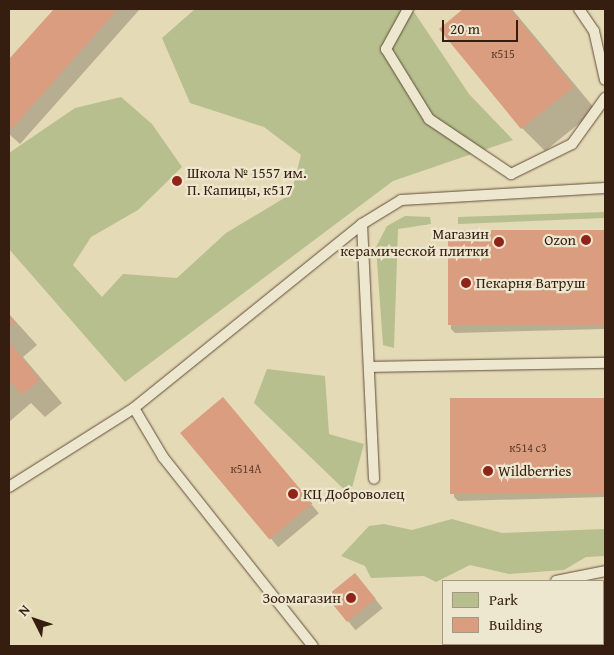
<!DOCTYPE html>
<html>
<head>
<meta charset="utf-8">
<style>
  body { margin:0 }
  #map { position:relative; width:614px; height:655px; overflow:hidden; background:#e5dab6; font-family:"Gentium Book Plus",serif }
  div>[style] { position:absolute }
  .green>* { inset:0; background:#b6bf8d }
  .shadow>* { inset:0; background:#0003; transform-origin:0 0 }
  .building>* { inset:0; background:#da9d80; transform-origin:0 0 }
  .roads { filter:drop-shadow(0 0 1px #614d39) drop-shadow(0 0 1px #614d39) }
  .lane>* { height:10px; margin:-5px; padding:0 5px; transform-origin:5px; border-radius:5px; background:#eee7d0 }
  .dots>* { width:14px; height:14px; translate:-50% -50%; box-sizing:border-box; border:2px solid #eee7d0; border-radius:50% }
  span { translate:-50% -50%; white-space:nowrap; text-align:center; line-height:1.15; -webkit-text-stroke:4.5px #eee7d0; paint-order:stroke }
  .number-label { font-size:12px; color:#5e3e2b }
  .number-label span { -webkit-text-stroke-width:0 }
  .poi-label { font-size:15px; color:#351e0f }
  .left { translate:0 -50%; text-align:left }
  .right { translate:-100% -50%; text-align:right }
  .frame { position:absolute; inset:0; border:10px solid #351e0f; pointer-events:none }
  .legend { position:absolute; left:442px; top:580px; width:162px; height:65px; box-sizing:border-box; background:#eee7d0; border:1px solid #a49783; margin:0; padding:6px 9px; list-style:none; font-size:15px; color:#351e0f }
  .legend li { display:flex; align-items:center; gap:10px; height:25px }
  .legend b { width:25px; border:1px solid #a49783 }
  .north { position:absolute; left:10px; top:595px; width:50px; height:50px; -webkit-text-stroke:4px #eee7d0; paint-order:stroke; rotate:311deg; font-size:14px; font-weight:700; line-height:20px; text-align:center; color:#351e0f }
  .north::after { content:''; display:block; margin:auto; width:18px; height:22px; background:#351e0f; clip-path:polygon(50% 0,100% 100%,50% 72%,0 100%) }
  .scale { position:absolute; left:442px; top:20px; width:76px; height:22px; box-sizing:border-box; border:2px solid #351e0f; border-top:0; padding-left:6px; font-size:15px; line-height:18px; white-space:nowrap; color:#351e0f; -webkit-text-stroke:4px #eee7d0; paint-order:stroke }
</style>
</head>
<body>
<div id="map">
  <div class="green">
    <i style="clip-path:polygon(195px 9px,412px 9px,469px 94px,513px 140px,393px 181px,125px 382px,9px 249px,9px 153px,75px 108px,121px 97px,152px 124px,182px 167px,138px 210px,91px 237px,73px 265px,102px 297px,123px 274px,177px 278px,226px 233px,291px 194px,301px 155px,264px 127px,190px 103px,162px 38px)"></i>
    <i style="clip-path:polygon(605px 212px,605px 218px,458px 224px,458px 217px)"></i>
    <i style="clip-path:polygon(405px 216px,430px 217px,431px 224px,398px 229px,394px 348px,383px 345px,376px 247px,387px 226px)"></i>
    <i style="clip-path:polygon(267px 369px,325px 376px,329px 434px,364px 444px,350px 495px,254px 403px)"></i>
    <i style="clip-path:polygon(452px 519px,502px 533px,605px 529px,605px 556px,586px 557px,564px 570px,509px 574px,470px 565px,436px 582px,424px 576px,371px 578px,365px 566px,341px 556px,369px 526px,384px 524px,412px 530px)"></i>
  </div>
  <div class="shadow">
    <i style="clip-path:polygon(55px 9px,140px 9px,20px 144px,9px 134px,9px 61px)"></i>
    <i style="clip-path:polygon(465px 9px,512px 9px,596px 110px,545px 151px,522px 128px,440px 29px)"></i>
    <i style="clip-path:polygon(605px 231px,605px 329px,455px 333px,451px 329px,449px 235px)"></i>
    <i style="clip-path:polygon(9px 314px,37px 345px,23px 357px,62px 403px,45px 417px,31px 403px,9px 422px)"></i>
    <i style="left:223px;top:399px;width:149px;height:53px;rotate:50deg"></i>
    <i style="clip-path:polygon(605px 399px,605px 497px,458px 501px,454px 497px,451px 404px)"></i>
    <i style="left:355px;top:574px;width:44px;height:35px;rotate:51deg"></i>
    <i style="clip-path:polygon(603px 597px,605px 646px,537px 644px,603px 644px)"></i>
  </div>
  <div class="building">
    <i style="clip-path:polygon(54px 9px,118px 9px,9px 132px,9px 59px)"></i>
    <i style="clip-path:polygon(463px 9px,510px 9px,574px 87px,521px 129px,439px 29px)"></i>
    <i style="left:605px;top:230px;width:95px;height:157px;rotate:90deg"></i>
    <i style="clip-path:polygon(9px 314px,15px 322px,9px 327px)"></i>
    <i style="clip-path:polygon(9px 342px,40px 380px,22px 395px,9px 380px)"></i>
    <i style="left:223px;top:397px;width:139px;height:56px;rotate:50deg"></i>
    <i style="left:605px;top:398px;width:96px;height:155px;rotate:90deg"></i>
    <i style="left:355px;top:573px;width:33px;height:37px;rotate:51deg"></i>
    <i style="clip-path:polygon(603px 597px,605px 646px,535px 644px,603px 644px)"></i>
  </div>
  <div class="roads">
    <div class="lane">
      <i style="left:408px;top:9px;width:46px;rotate:118.8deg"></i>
      <i style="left:386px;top:49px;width:82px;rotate:58.4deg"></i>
      <i style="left:429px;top:119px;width:99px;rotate:33.9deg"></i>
      <i style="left:511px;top:174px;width:68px;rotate:-26.2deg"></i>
      <i style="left:572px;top:144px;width:57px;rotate:-54.3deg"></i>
      <i style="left:579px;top:9px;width:27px;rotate:56deg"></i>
      <i style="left:594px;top:31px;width:50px;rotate:77.3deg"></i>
      <i style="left:362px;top:224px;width:255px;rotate:87.3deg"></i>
      <i style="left:371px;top:367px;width:234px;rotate:-1deg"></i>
      <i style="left:134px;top:408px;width:57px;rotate:59.4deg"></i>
      <i style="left:163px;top:457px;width:241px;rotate:51.6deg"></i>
      <i style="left:9px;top:487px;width:148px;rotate:-32.3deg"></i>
      <i style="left:134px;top:408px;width:293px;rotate:-38.9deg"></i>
      <i style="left:362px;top:224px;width:46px;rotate:-31.6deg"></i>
      <i style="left:401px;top:200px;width:204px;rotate:-3.4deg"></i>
      <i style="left:556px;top:581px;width:50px;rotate:-11.5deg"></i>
      <i style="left:506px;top:646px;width:2px;rotate:-90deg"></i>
    </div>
  </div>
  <div class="dots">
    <i style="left:177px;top:181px;background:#8f2418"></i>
    <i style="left:586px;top:240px;background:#8f2418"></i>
    <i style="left:499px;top:242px;background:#8f2418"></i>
    <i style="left:466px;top:283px;background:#8f2418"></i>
    <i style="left:488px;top:471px;background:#8f2418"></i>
    <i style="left:293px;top:494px;background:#8f2418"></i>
    <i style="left:351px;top:598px;background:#8f2418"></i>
  </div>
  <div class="number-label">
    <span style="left:503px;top:54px">к515</span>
    <span style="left:528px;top:448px">к514 с3</span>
    <span style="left:246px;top:469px">к514А</span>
  </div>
  <div class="poi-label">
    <span class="left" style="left:187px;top:181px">Школа № 1557 им.<br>П. Капицы, к517</span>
    <span class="right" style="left:489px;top:242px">Магазин<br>керамической плитки</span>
    <span class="right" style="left:576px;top:240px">Ozon</span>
    <span class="left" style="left:476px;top:283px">Пекарня Ватруш</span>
    <span class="left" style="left:498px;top:471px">Wildberries</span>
    <span class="left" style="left:303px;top:494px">КЦ Доброволец</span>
    <span class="right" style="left:341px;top:598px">Зоомагазин</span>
  </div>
  <div class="frame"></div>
  <ul class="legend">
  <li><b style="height:14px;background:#b6bf8d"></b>Park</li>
  <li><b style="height:14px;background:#da9d80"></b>Building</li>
  </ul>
  <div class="north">N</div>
  <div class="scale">20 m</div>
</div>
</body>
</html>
